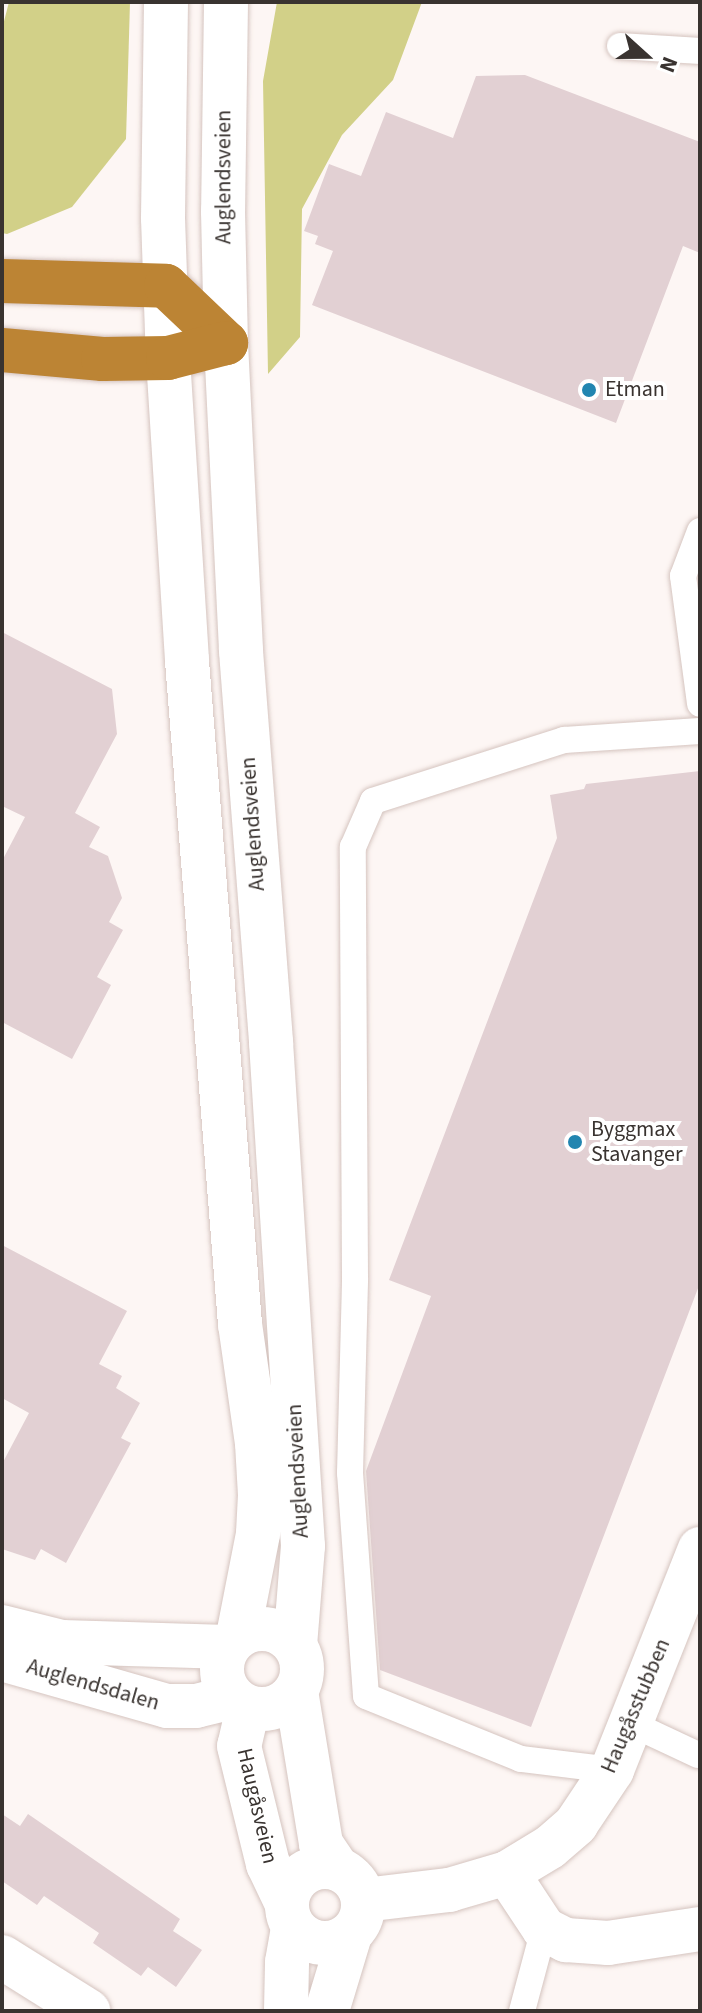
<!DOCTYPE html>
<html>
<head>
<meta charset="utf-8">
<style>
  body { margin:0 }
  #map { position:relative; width:702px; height:2013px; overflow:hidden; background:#fdf6f4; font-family:"Source Sans 3",sans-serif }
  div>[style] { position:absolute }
  .green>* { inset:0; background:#d2d088 }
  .building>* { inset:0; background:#e2d0d3 }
  .roads { filter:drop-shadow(0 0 2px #d5c4bf) drop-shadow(0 0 2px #d5c4bf) }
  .service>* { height:26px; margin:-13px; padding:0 13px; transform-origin:13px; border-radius:13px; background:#fff }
  .minor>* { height:44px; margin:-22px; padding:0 22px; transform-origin:22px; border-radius:22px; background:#fff }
  .secondary>* { height:44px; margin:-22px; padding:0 22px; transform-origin:22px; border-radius:22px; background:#fff }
  .secondary>.ring { margin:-22px; padding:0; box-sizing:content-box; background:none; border:44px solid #fff; border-radius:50% }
  .motorway>* { height:44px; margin:-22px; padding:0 22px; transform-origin:22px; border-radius:22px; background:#bc8434 }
  .dots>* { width:22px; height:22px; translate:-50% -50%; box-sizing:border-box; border:4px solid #fff; border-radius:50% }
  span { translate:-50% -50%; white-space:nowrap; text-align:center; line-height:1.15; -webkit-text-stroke:8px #fff; paint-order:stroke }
  .street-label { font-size:22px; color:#393330 }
  .poi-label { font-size:22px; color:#393330 }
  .left { translate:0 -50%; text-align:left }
  .frame { position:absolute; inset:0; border:4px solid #393330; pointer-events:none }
  .north { position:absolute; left:606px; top:16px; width:80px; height:80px; -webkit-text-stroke:6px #fff; paint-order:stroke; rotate:111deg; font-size:22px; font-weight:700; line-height:32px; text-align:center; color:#393330 }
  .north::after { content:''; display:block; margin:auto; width:28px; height:36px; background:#393330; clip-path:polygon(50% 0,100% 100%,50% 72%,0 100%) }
</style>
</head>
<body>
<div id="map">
  <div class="green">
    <i style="clip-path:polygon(9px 2px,130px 2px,126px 139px,72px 207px,7px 234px,2px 233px,2px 29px)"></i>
    <i style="clip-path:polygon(277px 2px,422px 2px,393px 80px,342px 135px,302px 209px,300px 337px,268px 374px,263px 81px)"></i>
  </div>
  <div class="building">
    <i style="clip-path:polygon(525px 75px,700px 142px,700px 253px,683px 246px,616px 423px,312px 305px,333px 251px,315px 244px,318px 236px,304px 231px,329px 164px,361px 176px,386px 112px,453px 138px,476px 76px)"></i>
    <i style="clip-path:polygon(2px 632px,112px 689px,117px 734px,75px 813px,100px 827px,89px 847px,108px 856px,122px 898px,109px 922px,123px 930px,97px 977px,111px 985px,72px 1059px,2px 1022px,2px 861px,25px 817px,2px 806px)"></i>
    <i style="clip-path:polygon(700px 771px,700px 1283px,531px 1727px,380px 1670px,366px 1471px,431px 1296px,389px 1280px,557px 838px,550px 795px,584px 789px,586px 784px)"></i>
    <i style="clip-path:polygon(2px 1245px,127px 1311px,99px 1364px,122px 1376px,116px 1388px,140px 1403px,121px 1438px,131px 1443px,66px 1563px,41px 1549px,35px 1560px,2px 1549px,2px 1464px,29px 1413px,2px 1398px)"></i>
    <i style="clip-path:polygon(2px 1814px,20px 1826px,28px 1814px,180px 1919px,173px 1931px,202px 1950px,176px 1987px,148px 1967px,141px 1976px,93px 1943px,99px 1933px,44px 1896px,37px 1905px,2px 1881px)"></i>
  </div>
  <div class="roads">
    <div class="service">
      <i style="left:620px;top:46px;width:80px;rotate:3.6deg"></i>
      <i style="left:700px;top:531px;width:48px;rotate:110.7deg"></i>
      <i style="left:683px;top:576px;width:129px;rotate:82.4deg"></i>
      <i style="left:632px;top:1724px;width:73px;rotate:25.2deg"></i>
      <i style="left:612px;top:1770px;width:92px;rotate:-173.1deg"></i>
      <i style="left:521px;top:1759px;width:167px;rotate:-157.9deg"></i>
      <i style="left:366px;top:1696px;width:224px;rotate:-94.1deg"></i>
      <i style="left:350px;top:1473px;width:195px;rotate:-88.5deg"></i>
      <i style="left:355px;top:1278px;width:431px;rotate:-90.3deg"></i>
      <i style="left:353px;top:847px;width:50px;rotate:-66.5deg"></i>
      <i style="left:373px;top:801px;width:201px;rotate:-17.7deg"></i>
      <i style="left:564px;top:740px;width:136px;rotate:-3.8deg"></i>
      <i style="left:522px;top:2011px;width:85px;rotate:-75deg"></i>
    </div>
    <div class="minor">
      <i style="left:507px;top:1873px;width:50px;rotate:-31.2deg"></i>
      <i style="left:550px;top:1847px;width:35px;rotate:-41deg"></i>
      <i style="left:576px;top:1824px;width:65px;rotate:-56.3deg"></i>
      <i style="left:612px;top:1770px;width:238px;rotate:-68.3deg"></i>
      <i style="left:364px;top:1900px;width:86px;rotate:-6.7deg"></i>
      <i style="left:449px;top:1890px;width:60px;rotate:-16.3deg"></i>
      <i style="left:507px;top:1873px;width:67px;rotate:56.5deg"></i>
      <i style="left:544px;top:1929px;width:25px;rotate:27deg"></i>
      <i style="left:566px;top:1940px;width:42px;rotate:4.1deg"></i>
      <i style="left:608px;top:1943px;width:93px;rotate:-8.7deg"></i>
      <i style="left:2px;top:1957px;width:102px;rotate:32.1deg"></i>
    </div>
    <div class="secondary">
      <i style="left:166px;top:2px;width:216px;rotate:90.8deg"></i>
      <i style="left:163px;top:218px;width:140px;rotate:88deg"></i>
      <i style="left:168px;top:358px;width:304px;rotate:86.4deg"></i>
      <i style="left:187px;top:661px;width:665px;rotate:85.43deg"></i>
      <i style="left:240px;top:1324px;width:120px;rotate:81.9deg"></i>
      <i style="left:257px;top:1443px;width:52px;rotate:86.7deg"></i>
      <i style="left:260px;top:1495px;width:39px;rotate:93deg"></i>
      <i style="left:258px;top:1534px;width:104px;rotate:101.1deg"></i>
      <i style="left:226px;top:2px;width:209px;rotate:90.8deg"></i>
      <i style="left:223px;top:211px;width:132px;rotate:88.7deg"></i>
      <i style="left:226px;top:343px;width:308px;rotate:87.2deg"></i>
      <i style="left:241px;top:651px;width:392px;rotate:85.6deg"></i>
      <i style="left:271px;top:1042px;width:505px;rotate:86.37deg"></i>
      <i style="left:303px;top:1546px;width:99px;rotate:94.6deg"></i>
      <i style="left:2px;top:1627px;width:62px;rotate:14deg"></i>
      <i style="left:62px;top:1642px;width:166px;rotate:1.7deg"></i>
      <i class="ring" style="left:222px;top:1629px;width:36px;height:36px"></i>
      <i style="left:2px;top:1659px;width:172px;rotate:15.9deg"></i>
      <i style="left:167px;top:1706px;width:29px"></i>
      <i style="left:196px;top:1706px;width:37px;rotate:-14deg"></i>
      <i style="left:296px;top:1691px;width:155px;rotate:80.7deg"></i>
      <i style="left:321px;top:1844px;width:29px;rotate:56deg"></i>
      <i style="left:248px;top:1708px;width:39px;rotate:103deg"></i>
      <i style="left:239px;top:1746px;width:122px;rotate:76.2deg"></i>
      <i style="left:268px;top:1864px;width:42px;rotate:64.7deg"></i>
      <i class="ring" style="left:287px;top:1867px;width:32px;height:32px"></i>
      <i style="left:286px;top:2011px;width:49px;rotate:-88.8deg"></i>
      <i style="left:287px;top:1962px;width:35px;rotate:-80deg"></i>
      <i style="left:327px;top:2011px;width:79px;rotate:-73.2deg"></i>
    </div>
    <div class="motorway">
      <i style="left:2px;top:281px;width:164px;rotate:1.7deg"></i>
      <i style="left:166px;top:286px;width:83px;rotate:43.5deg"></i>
      <i style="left:2px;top:350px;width:101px;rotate:5.1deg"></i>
      <i style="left:103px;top:359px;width:65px;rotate:-0.9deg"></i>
      <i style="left:168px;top:358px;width:60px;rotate:-14.5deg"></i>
    </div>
  </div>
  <div class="dots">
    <i style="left:589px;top:390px;background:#2285b0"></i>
    <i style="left:575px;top:1142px;background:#2285b0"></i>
  </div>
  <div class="street-label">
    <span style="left:224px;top:177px;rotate:-90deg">Auglendsveien</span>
    <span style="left:253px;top:824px;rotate:-94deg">Auglendsveien</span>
    <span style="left:298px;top:1471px;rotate:-93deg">Auglendsveien</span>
    <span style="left:93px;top:1685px;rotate:16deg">Auglendsdalen</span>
    <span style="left:636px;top:1706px;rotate:-67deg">Haugåsstubben</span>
    <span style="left:257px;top:1806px;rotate:77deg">Haugåsveien</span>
  </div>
  <div class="poi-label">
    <span class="left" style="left:605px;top:390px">Etman</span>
    <span class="left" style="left:591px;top:1142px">Byggmax<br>Stavanger</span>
  </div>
  <div class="frame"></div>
  <div class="north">N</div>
</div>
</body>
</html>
